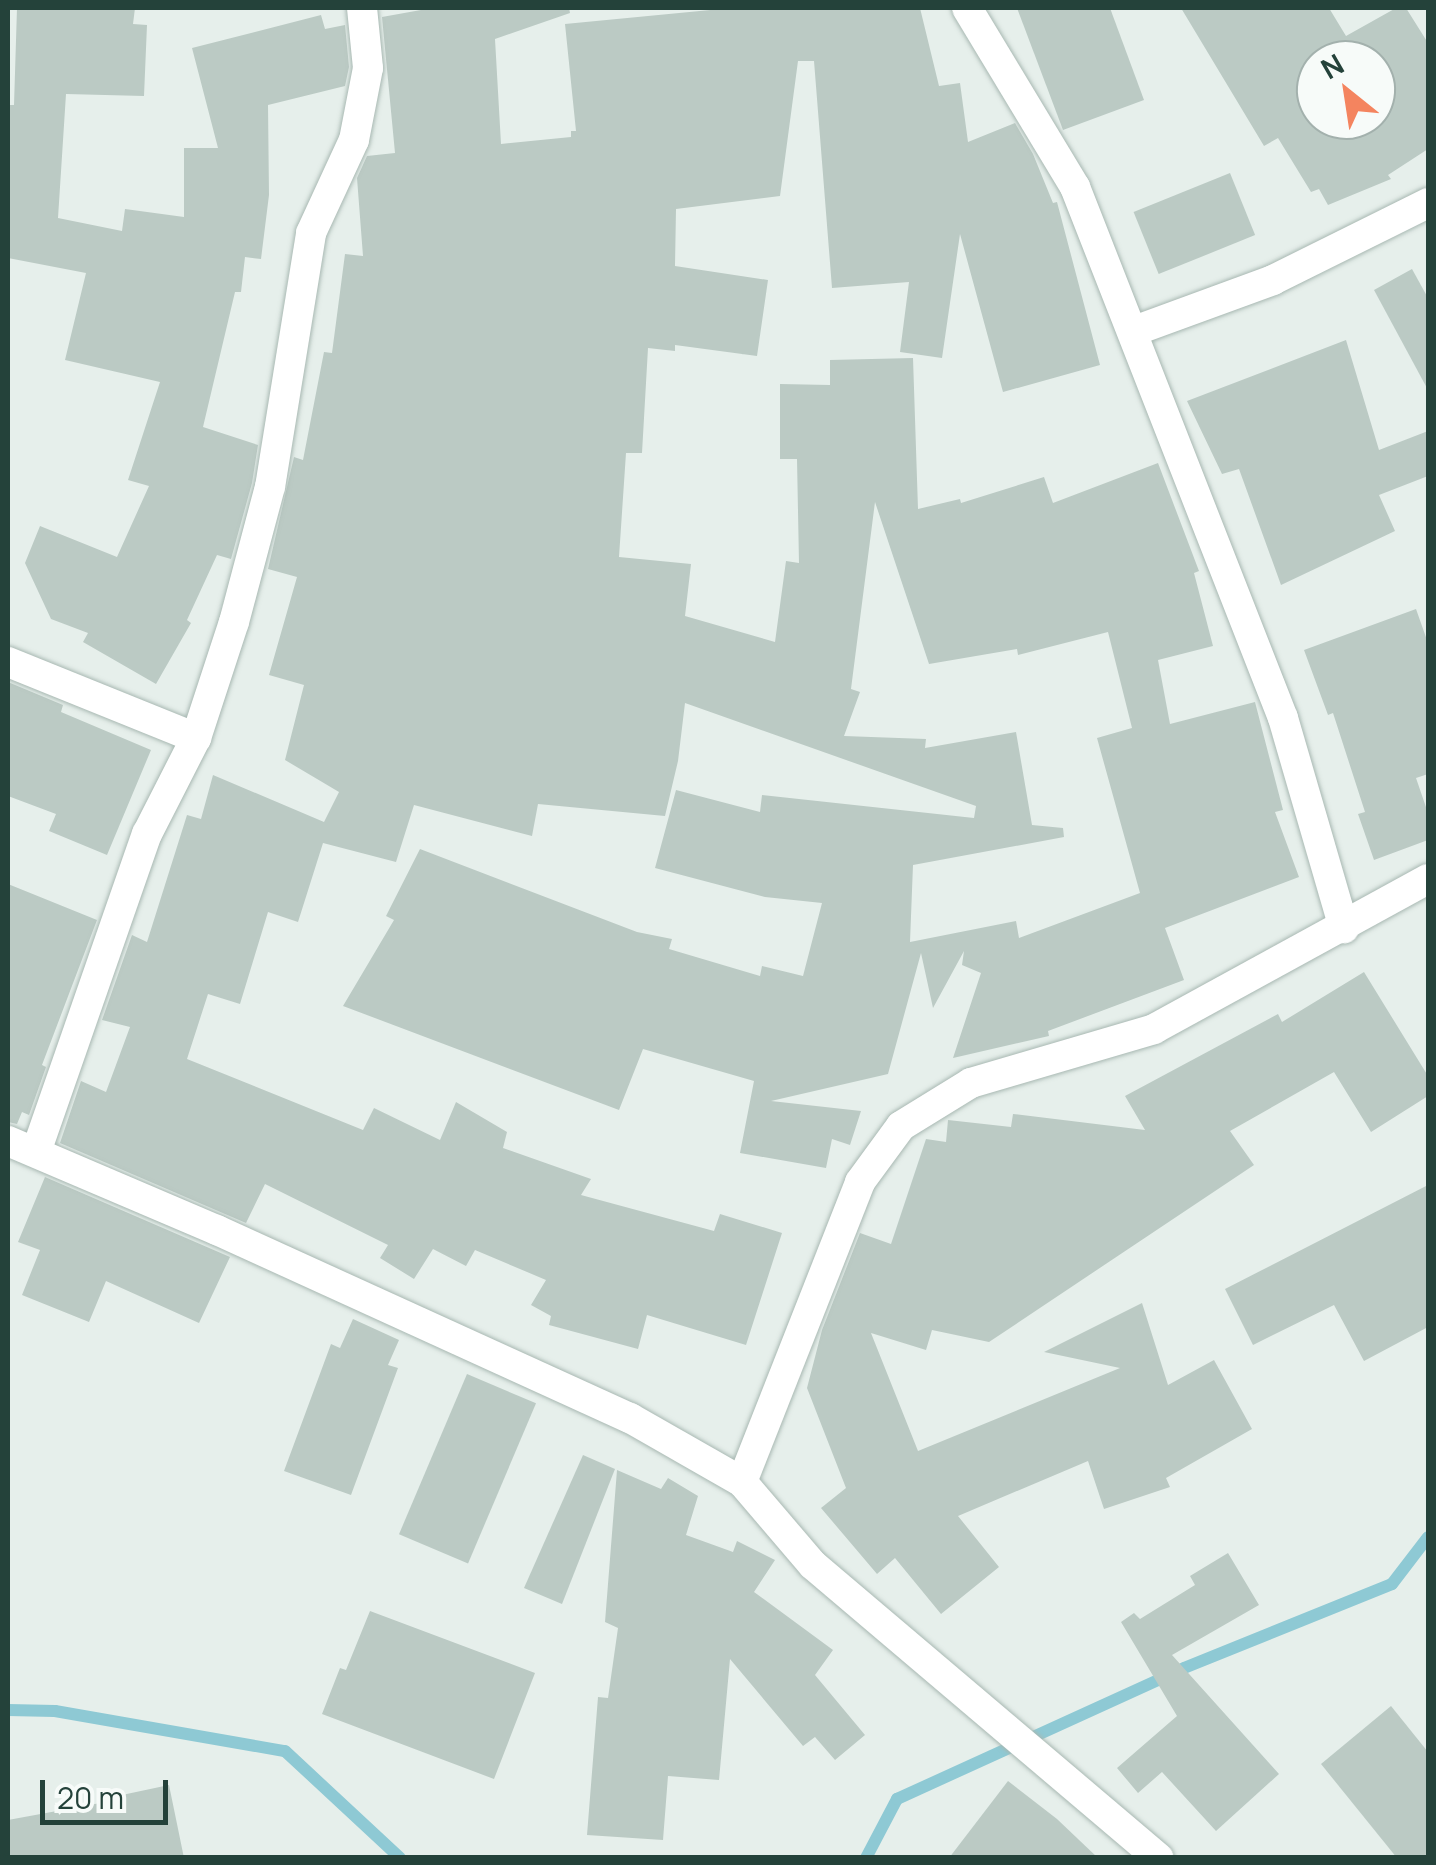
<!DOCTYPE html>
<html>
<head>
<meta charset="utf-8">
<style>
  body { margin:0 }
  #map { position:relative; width:1436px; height:1865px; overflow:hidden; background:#e6efeb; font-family:Manrope,sans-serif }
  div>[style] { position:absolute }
  .stream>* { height:12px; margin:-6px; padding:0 6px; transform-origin:6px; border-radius:6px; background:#8ec9d4 }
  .building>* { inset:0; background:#bbcac4; transform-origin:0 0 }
  .roads { filter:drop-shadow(0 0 2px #a8b8b2) drop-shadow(0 0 2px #a8b8b2) }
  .minor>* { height:30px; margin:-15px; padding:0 15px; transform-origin:15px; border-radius:15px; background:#fff }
  .tertiary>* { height:30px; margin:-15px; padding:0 15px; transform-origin:15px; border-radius:15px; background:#fff }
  span { translate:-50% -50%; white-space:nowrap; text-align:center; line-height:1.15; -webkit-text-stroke:8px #f7fbf9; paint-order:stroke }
  .frame { position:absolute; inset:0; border:10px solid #24423a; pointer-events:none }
  .north { position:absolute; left:1296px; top:40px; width:100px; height:100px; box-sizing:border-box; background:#f7fbf9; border:2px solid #a3b1ad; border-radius:50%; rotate:330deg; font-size:28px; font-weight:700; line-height:40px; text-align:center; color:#24423a }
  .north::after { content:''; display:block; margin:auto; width:35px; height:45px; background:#f4845f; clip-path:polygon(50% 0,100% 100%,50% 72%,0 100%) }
  .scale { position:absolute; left:40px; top:1780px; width:128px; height:45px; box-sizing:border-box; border:5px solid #24423a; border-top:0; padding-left:12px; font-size:30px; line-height:35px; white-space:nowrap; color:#24423a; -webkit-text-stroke:8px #f7fbf9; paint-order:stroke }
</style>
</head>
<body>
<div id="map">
  <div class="stream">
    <i style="left:8px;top:1710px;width:47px;rotate:1.2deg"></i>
    <i style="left:55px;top:1711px;width:233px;rotate:9.9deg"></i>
    <i style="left:285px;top:1751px;width:157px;rotate:42.9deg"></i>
    <i style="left:866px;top:1858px;width:67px;rotate:-62.3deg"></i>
    <i style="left:897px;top:1799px;width:315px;rotate:-24.5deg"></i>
    <i style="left:1184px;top:1668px;width:224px;rotate:-22deg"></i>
    <i style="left:1392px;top:1584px;width:59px;rotate:-52.5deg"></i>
  </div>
  <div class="building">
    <i style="clip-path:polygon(17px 8px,135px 8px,133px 24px,147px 25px,144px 96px,66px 94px,58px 218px,122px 231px,125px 209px,184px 217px,184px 148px,218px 148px,192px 48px,321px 15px,325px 29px,345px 25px,349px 67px,345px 86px,268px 105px,269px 195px,261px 259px,245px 257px,241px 292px,235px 292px,203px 427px,258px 445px,252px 483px,231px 559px,217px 555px,187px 620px,191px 623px,156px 684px,83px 642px,88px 633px,51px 619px,25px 563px,40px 526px,117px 557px,149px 486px,128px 480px,160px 382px,65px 360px,86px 273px,8px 258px,8px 105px,14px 105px)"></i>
    <i style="clip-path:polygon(evenodd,432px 8px,569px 8px,570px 13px,495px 39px,501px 144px,571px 137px,571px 131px,576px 131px,565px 24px,731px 8px,920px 8px,939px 86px,960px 83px,968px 142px,1015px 123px,1033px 154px,1053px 203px,1057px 202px,1100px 365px,1003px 392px,960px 234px,942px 358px,900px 352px,909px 282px,832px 288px,814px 61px,798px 61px,780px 196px,676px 209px,675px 266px,768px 280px,757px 356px,675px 345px,675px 351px,648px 348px,642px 453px,626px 453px,619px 557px,691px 564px,685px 616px,775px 642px,786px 561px,799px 563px,797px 459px,780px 459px,780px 384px,830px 385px,830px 360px,913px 358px,918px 509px,960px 499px,961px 503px,1044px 477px,1053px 503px,1158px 463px,1199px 571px,1194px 573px,1213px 646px,1158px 660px,1170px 724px,1255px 702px,1283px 810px,1275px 812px,1299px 877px,1165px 928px,1184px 980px,1048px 1031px,1049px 1036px,953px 1058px,981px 973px,962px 965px,964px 951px,933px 1008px,921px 953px,888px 1074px,771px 1101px,861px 1111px,850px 1145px,832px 1139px,826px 1168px,740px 1153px,754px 1081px,643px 1049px,619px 1110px,343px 1006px,394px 920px,386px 916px,420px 849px,637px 932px,672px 939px,669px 949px,760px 976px,762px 966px,803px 976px,822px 903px,765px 897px,655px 868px,676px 790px,760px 812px,762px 795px,974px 818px,976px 806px,685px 703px,678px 761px,665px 816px,538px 804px,532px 836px,414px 805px,396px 862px,323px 843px,298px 922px,268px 912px,240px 1004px,208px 994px,187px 1059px,363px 1130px,374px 1108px,440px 1140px,456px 1102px,507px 1132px,503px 1148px,591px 1179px,581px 1195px,714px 1231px,720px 1214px,782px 1233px,746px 1345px,647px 1315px,638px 1349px,549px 1325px,551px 1316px,531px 1305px,546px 1280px,475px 1250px,466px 1266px,433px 1249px,414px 1279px,380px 1258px,388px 1245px,265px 1184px,246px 1223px,60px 1143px,81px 1081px,106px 1092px,130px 1027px,102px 1020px,132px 935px,147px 942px,187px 815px,201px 819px,213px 775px,324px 822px,339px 792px,285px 760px,304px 685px,269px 675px,297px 577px,268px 569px,294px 457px,303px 460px,324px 352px,332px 353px,345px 254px,363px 256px,357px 178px,367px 156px,395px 153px,382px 17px,432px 8px,875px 502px,929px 664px,1017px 649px,1018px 655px,1108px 632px,1132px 728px,1097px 738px,1140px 893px,1019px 938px,1016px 921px,910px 942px,913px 865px,1064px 837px,1063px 828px,1032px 825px,1016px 732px,925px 748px,926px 739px,844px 736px,860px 692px,851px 689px,875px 502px)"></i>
    <i style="clip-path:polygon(1017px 8px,1110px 8px,1144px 100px,1063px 130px)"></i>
    <i style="clip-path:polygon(evenodd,1181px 8px,1329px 8px,1346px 36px,1396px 8px,1406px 8px,1428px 43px,1428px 149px,1388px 175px,1391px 179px,1328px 205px,1319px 189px,1311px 192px,1278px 138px,1264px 146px,1181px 8px,1316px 60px,1376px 60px,1376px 120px,1316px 120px,1316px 60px)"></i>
    <i style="left:1230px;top:173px;width:67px;height:104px;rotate:68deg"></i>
    <i style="clip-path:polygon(1412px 269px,1428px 298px,1428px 390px,1374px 290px)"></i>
    <i style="clip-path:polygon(1346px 340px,1379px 450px,1428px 431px,1428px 476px,1379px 495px,1395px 531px,1281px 585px,1239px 469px,1222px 474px,1187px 401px)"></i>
    <i style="clip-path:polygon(1416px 609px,1428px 643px,1428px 774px,1416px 778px,1428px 813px,1428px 840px,1374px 860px,1358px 814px,1365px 812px,1333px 713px,1328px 715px,1304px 650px)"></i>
    <i style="clip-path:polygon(8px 682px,63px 705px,61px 712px,151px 750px,107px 855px,49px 831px,56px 814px,8px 796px)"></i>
    <i style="clip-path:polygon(8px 884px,97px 920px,42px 1065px,46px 1067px,29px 1115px,22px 1112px,17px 1124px,8px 1122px)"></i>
    <i style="clip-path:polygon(1364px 972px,1428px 1076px,1428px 1096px,1371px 1132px,1334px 1072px,1230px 1131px,1254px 1165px,989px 1342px,932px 1330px,926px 1350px,871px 1333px,918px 1451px,1120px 1368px,1044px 1352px,1142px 1303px,1168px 1385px,1214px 1360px,1252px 1429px,1166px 1478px,1170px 1487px,1104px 1509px,1088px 1461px,958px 1516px,999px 1567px,941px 1614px,895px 1558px,877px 1574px,821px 1508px,846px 1488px,807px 1388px,822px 1330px,860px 1233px,891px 1244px,926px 1139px,946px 1142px,948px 1120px,1011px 1127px,1013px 1114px,1145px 1130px,1125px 1096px,1278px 1014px,1282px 1022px)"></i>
    <i style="clip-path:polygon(45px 1177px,230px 1257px,199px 1323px,106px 1281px,89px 1322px,22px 1295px,40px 1250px,18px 1242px)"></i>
    <i style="clip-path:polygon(1428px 1185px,1428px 1327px,1364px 1361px,1334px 1305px,1253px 1345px,1225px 1289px)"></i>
    <i style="clip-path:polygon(353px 1319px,399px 1340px,388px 1365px,398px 1368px,351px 1495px,284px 1471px,331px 1344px,340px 1348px)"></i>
    <i style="left:467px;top:1374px;width:75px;height:174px;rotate:23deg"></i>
    <i style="clip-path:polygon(583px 1455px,615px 1469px,562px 1604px,524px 1588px)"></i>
    <i style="clip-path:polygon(617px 1470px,661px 1489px,668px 1478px,698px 1496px,686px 1535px,733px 1552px,737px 1541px,775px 1560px,754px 1592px,833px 1650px,815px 1675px,865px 1735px,835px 1760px,815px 1737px,803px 1746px,730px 1659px,719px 1780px,668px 1776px,663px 1840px,587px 1835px,598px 1697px,608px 1698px,618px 1628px,605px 1622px)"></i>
    <i style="clip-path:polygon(1228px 1553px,1259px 1605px,1172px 1655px,1279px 1774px,1216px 1831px,1162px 1772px,1138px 1793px,1117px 1768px,1177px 1716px,1121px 1622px,1134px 1613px,1140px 1619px,1195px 1585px,1190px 1576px)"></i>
    <i style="clip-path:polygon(370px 1611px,535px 1673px,494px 1779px,322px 1714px,340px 1668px,346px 1670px)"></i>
    <i style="clip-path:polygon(1391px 1706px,1428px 1752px,1428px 1858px,1397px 1858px,1321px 1764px)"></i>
    <i style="clip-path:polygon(1008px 1781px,1057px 1819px,1098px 1858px,949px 1858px)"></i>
    <i style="clip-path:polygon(169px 1785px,184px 1858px,8px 1858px,8px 1820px,122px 1799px,122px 1795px)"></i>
  </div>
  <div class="roads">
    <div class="minor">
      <i style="left:967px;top:8px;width:209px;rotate:58.9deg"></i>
      <i style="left:1075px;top:187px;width:570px;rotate:68.61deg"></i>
      <i style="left:1283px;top:718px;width:219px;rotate:73.8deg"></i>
      <i style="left:1134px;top:331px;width:148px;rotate:-20.1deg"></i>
      <i style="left:1273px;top:280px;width:173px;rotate:-26.4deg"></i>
      <i style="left:8px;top:662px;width:203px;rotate:22deg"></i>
      <i style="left:36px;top:1152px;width:337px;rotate:-70.8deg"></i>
      <i style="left:147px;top:834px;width:108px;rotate:-63deg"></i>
      <i style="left:196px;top:738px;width:122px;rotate:-71.9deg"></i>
      <i style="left:234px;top:622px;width:140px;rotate:-75.1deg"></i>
      <i style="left:270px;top:487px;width:257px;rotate:-80.8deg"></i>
      <i style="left:311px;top:233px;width:102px;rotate:-65.2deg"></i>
      <i style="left:354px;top:140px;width:73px;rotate:-79deg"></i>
      <i style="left:368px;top:68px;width:60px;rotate:-95.7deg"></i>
      <i style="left:742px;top:1482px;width:322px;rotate:-68.5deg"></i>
      <i style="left:860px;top:1182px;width:69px;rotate:-53.8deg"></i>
      <i style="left:901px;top:1126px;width:82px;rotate:-31.6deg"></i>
      <i style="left:971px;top:1083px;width:191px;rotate:-16.4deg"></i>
      <i style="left:1154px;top:1029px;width:312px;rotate:-28.7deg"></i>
    </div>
    <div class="tertiary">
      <i style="left:8px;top:1141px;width:227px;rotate:23.1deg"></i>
      <i style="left:217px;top:1230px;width:454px;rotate:24.5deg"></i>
      <i style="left:630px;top:1418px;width:129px;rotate:29.7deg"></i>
      <i style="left:742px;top:1482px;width:109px;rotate:49.5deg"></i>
      <i style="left:813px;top:1565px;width:453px;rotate:40.3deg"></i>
    </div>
  </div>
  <div class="frame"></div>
  <div class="north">N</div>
  <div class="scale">20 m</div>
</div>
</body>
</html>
